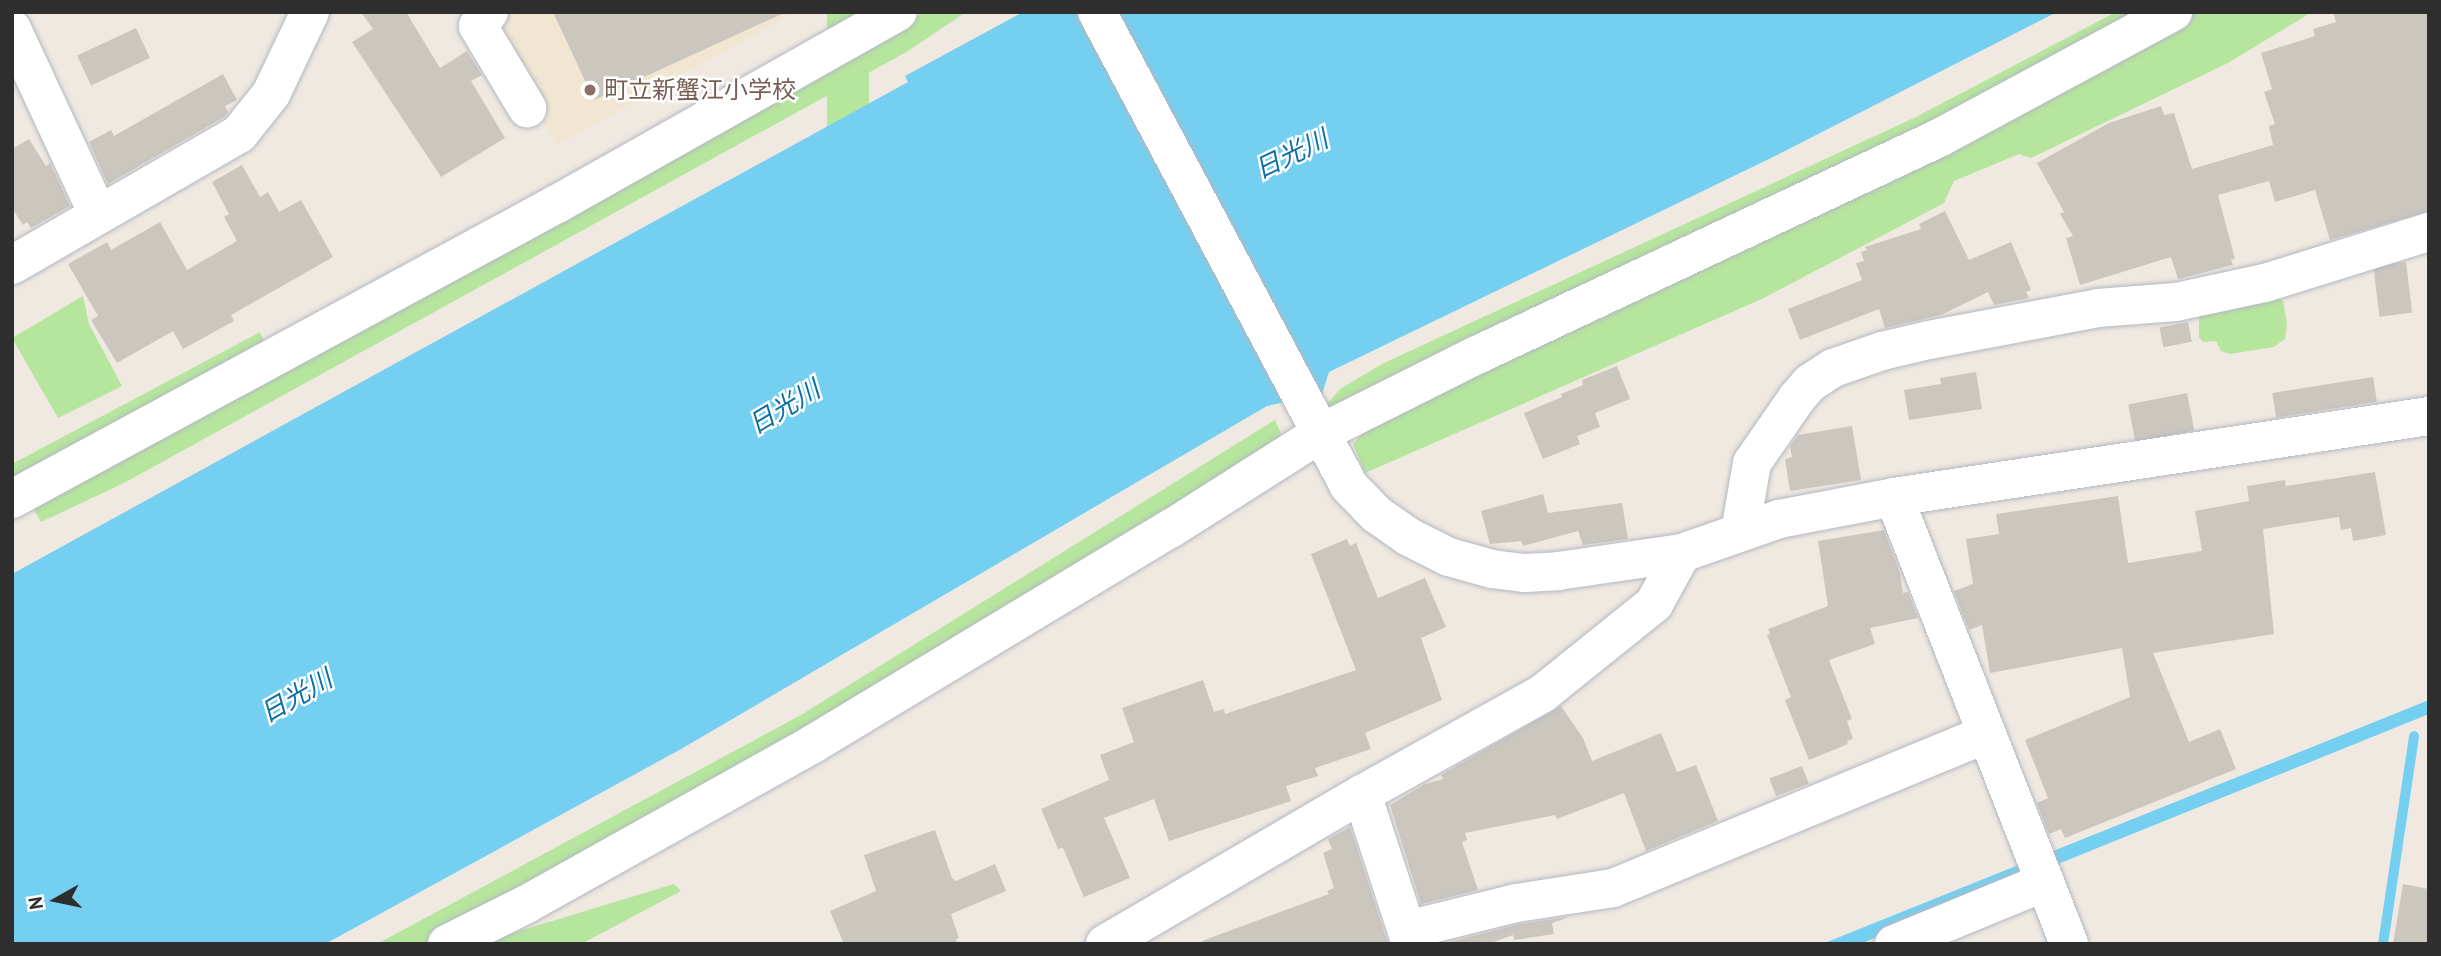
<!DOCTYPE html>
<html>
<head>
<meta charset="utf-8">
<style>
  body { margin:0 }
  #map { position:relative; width:2441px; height:956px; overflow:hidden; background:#efe9e1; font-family:"PT Sans","Noto Sans JP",sans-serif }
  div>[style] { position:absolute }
  .education>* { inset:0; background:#f0e6d1 }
  .green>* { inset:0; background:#b6e59e; transform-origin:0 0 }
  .water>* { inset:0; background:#75cff0 }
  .stream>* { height:10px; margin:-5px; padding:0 5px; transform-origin:5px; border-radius:5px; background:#75cff0 }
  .building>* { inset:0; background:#cbc7bf; transform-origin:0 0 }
  .roads { filter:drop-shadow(0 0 2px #b4b7c1) drop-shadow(0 0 2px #b4b7c1) }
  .minor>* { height:38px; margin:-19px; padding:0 19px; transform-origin:19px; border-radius:19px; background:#fff }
  .dots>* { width:19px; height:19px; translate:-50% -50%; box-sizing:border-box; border:4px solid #fff; border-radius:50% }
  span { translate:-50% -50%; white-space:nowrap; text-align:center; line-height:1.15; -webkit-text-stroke:5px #fff; paint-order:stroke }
  .education-label { font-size:24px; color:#785e54 }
  .left { translate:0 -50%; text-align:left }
  .water-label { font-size:26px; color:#0d6fa3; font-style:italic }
  .frame { position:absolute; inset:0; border:14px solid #2e2e2e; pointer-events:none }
  .north { position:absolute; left:21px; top:865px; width:70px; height:70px; -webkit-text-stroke:5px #fff; paint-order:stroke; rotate:261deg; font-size:19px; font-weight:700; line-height:28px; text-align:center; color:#2e2e2e }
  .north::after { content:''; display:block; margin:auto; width:24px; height:32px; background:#2e2e2e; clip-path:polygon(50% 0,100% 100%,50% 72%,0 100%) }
</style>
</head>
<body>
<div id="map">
  <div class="education">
    <i style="clip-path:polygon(506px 12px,795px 12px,557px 145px,489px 34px)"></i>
  </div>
  <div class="green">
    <i style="left:827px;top:12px;width:42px;height:317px"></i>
    <i style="clip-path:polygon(925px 12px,966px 12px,908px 51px,124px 483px,41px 522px,30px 503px)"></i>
    <i style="clip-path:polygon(2116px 12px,2156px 12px,1936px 129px,1330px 409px,1327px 404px,1340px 389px,1384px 363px,1916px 117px)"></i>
    <i style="clip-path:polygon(2186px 12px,2312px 12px,2228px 63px,2031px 158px,2019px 154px,1954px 181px,1944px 203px,1764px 298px,1365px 473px,1353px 444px,1376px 418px)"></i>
    <i style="clip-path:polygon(83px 296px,89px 324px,122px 386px,58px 418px,12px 338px)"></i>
    <i style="clip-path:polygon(2276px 296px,2283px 301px,2287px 324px,2285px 339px,2274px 347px,2230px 354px,2221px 351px,2216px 341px,2203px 342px,2199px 337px,2199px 318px,2203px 311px)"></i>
    <i style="clip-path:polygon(260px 332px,266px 346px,12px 484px,12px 464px)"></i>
    <i style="clip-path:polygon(1275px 420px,1283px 438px,809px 732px,423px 944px,377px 944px,801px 715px)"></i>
    <i style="clip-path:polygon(674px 884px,681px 891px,581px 944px,477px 944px)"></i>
  </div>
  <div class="water">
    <i style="clip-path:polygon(1023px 12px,2057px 12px,1771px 158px,1329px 372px,1322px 394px,1267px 406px,681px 749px,325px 944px,12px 944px,12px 574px,908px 82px,905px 76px)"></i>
    <i style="clip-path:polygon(2429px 700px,2429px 714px,1860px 944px,1822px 944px)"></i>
  </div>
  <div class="stream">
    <i style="left:2383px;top:944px;width:210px;rotate:-81.5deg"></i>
  </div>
  <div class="building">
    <i style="clip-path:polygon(361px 12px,406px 12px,440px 68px,467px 51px,482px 75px,471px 81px,505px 138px,441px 177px,352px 42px,373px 29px)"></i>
    <i style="clip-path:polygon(553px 12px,786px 12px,594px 100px)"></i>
    <i style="clip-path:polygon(2333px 12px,2429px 12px,2429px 211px,2330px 240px,2315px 190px,2275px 202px,2269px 181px,2218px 195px,2235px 259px,2231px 260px,2233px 265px,2178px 279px,2171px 257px,2080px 285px,2066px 238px,2073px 236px,2060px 214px,2064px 212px,2037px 163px,2109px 123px,2161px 106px,2164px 115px,2174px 113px,2192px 169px,2273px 145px,2269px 126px,2275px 124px,2264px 92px,2272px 89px,2261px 53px,2315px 36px,2313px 29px,2336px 22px)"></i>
    <i style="left:136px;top:28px;width:33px;height:65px;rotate:65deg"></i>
    <i style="clip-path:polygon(223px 74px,237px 100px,225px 106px,228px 112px,224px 117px,108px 184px,89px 142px,111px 130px,114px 136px)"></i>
    <i style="clip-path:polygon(29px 139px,46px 166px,50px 163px,70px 206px,31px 228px,27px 222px,23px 225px,12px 208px,12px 149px)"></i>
    <i style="clip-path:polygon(242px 165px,260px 197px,268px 192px,279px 212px,301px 200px,333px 257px,231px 315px,234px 321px,183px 349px,173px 331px,117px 363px,91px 320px,98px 316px,68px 264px,107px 242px,111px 250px,160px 222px,187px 270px,237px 241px,224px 217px,229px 214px,212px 182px)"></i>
    <i style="clip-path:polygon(1945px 211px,1969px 260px,2011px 242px,2031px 290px,2026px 292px,2029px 298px,1994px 305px,1988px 292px,1941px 315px,1885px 328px,1879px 309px,1800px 340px,1788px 309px,1862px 280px,1856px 263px,1864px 261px,1861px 252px,1867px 250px,1865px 247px,1921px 229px,1919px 224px)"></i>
    <i style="left:2406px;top:262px;width:51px;height:33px;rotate:83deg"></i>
    <i style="left:2188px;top:322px;width:20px;height:29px;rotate:79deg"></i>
    <i style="clip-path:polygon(1617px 366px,1630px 399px,1595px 413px,1600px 427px,1577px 436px,1580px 444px,1543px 459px,1524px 413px,1562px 397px,1561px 394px,1583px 385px,1582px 380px)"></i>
    <i style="clip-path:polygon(1976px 372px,1982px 409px,1909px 420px,1904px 390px,1941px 384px,1940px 378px)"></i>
    <i style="left:2373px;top:377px;width:25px;height:102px;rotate:81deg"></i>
    <i style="left:2187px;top:393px;width:38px;height:60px;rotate:79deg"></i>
    <i style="clip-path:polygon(1852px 426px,1861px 480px,1790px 491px,1785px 459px,1792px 457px,1790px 446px,1798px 435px)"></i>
    <i style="clip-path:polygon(2375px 472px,2386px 535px,2353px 541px,2351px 528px,2341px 530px,2339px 517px,2263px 529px,2274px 634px,2153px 653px,2189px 742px,2220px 729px,2236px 769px,2065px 838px,2061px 829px,2049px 834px,2037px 803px,2048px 798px,2025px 740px,2130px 697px,2122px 648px,1990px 673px,1982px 625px,1969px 630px,1954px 591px,1973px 584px,1966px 539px,1999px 534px,1996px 514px,2118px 496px,2128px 563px,2202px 551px,2195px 511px,2249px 501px,2247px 486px,2285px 480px,2286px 486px)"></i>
    <i style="clip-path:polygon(1543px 494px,1548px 513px,1622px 503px,1628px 539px,1583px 545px,1578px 531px,1523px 546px,1521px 541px,1490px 544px,1481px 511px)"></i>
    <i style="clip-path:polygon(1884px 530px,1900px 573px,1903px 593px,1908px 592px,1918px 618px,1870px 628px,1875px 644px,1829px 660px,1852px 719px,1847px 721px,1853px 739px,1847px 741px,1848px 744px,1809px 760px,1785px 700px,1791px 697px,1767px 635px,1770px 634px,1768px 629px,1828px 606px,1818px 541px)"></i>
    <i style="clip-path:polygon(1347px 539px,1350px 546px,1356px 543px,1378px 598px,1425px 578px,1446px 627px,1421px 638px,1442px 700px,1365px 733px,1371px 749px,1315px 768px,1318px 776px,1286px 786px,1291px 801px,1169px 841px,1154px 799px,1104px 818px,1130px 878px,1084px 897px,1063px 848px,1058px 849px,1041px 809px,1109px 780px,1100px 755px,1134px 742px,1122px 708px,1203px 680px,1214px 712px,1224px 709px,1225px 714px,1356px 670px,1311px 554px)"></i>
    <i style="clip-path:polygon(1561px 706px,1583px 738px,1592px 761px,1661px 733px,1677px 772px,1696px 765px,1718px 821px,1646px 851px,1624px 793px,1557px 819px,1555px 815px,1465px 833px,1467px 840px,1462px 842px,1478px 890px,1421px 904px,1390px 805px,1423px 785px,1443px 779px,1441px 775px)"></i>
    <i style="left:1802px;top:766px;width:19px;height:35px;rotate:69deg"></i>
    <i style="clip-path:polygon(1350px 827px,1388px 944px,1203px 944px,1202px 941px,1329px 894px,1327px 891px,1334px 888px,1323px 853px,1332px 849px,1328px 839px)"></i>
    <i style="clip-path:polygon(935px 830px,952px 878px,956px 881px,995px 864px,1006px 891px,951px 914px,959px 938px,956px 939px,957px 944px,844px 944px,830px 911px,876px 891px,864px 855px)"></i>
    <i style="clip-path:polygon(2403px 884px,2429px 889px,2429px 944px,2393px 944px)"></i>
    <i style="clip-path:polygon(1569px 917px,1552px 923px,1554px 934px,1514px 940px,1513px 935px,1488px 944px,1442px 944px,1520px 924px)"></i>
  </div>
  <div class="roads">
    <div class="minor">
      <i style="left:489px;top:12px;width:18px;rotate:128deg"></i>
      <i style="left:478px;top:26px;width:96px;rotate:59.1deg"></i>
      <i style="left:1097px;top:12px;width:537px;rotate:62deg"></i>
      <i style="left:1349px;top:486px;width:39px;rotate:46deg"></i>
      <i style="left:1376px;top:514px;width:40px;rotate:34.9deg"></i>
      <i style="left:1409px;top:537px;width:45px;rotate:26.6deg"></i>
      <i style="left:1449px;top:557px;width:45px;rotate:15.6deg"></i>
      <i style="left:1492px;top:569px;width:33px;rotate:7deg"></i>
      <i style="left:1525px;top:573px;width:33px;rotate:-3deg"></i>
      <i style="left:1558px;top:571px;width:125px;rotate:-8.3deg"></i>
      <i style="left:1682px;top:553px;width:103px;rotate:-19.3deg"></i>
      <i style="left:1779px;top:519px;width:117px;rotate:-10.8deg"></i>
      <i style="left:1894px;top:497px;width:541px;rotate:-8.61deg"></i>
      <i style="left:12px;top:29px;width:204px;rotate:65.1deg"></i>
      <i style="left:12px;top:265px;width:262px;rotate:-30deg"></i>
      <i style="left:239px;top:134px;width:51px;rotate:-51.3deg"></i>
      <i style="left:271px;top:94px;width:91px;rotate:-64.6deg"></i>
      <i style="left:1894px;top:497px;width:480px;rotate:68.6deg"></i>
      <i style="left:12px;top:499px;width:620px;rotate:-28.43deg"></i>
      <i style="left:557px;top:204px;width:391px;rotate:-29.4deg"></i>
      <i style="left:1740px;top:532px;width:70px;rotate:-80.1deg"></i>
      <i style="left:1752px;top:463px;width:79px;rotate:-55.3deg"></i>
      <i style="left:1797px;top:398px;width:20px;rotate:-49deg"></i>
      <i style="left:1810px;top:383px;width:27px;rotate:-33deg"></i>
      <i style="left:1833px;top:368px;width:52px;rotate:-19.1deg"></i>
      <i style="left:1882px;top:351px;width:48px;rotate:-13.2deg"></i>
      <i style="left:1929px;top:340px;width:172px;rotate:-10.7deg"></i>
      <i style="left:2098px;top:308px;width:78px;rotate:-4.4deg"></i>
      <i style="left:2176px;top:302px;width:91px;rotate:-12.1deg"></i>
      <i style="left:2265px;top:283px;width:172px;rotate:-17.3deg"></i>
      <i style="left:1362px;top:794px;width:158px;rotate:71.9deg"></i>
      <i style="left:1407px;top:930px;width:112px;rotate:-13.9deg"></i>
      <i style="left:1516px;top:903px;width:98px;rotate:-8.8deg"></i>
      <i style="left:1613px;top:888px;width:404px;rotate:-22.4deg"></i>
      <i style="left:447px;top:944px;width:87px;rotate:-26.6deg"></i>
      <i style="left:525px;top:905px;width:330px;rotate:-29.2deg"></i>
      <i style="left:813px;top:744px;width:417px;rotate:-31.1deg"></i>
      <i style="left:1170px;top:529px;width:179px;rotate:-32.4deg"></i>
      <i style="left:1321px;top:433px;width:174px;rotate:-26.6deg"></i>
      <i style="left:1477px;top:355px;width:510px;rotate:-25.16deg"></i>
      <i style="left:1939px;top:138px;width:266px;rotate:-28.3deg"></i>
      <i style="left:1105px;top:944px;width:298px;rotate:-30.3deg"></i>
      <i style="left:1362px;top:794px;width:206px;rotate:-29.1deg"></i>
      <i style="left:1542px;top:694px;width:144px;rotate:-38.8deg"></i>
      <i style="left:1654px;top:604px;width:58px;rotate:-61.2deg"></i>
      <i style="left:1894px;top:944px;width:163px;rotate:-22.3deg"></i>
    </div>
  </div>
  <div class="dots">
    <i style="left:590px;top:90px;background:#8d6e63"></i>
  </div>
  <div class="education-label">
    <span class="left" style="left:604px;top:90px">町立新蟹江小学校</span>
  </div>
  <div class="water-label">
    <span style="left:1291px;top:154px;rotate:-26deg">日光川</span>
    <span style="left:784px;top:407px;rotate:-31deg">日光川</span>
    <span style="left:296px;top:696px;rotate:-30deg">日光川</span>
  </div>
  <div class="frame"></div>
  <div class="north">N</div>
</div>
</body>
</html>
